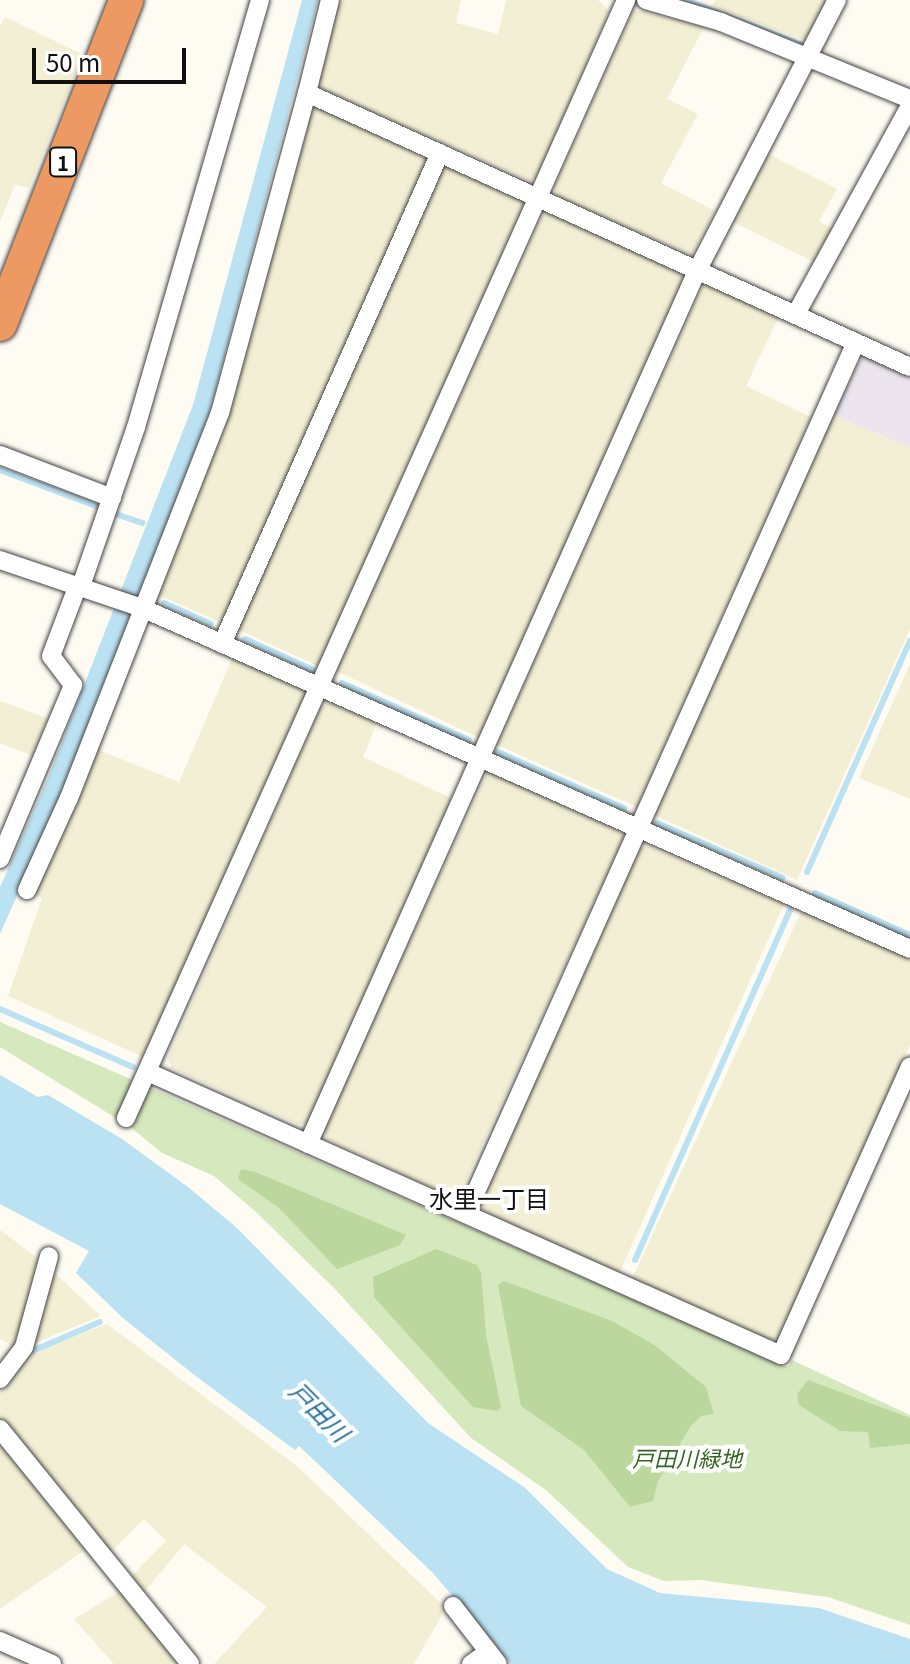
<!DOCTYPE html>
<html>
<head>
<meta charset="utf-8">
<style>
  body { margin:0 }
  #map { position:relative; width:910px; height:1664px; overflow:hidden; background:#fefbf3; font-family:Georgia,"Noto Sans JP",serif }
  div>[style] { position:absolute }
  .industrial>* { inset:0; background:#ece5ee }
  .farmland>* { inset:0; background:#f3efd4 }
  .green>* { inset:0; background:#d6e8be }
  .forest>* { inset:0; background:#bcd79e }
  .water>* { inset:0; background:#bbe2f3 }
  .stream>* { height:6px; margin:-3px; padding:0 3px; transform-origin:3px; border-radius:3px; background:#bbe2f3 }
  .roads { filter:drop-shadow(0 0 2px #434343) drop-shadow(0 0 2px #434343) }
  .street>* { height:18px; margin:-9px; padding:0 9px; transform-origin:9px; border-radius:9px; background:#fff }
  .highway>* { height:34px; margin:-17px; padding:0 17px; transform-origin:17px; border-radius:17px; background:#ec9964 }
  span { translate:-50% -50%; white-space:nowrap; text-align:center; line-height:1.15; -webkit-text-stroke:8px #fff; paint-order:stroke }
  .shield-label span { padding:2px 6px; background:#fff; border:2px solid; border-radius:6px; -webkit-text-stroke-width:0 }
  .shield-label { font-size:20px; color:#101010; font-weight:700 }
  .park-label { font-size:22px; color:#356523; font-style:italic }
  .neighbourhood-label { font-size:24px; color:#101010 }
  .water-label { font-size:24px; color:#1f6e9b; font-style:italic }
  .scale { position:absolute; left:32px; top:48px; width:154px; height:36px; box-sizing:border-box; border:4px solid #101010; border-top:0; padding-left:10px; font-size:24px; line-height:28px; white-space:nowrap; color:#101010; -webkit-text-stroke:6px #fff; paint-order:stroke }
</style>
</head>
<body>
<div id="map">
  <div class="industrial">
    <i style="clip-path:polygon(863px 356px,910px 377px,910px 448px,833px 415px)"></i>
  </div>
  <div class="farmland">
    <i style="clip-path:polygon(339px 0,461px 0,456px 23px,498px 34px,506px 0,598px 0,609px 11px,538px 177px,530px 181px,324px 90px,317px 80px)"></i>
    <i style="clip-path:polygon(715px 0,831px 0,810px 42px,712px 6px)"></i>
    <i style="clip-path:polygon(634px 10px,704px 27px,667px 99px,698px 114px,661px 183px,715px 211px,692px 255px,558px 197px,554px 187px)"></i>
    <i style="clip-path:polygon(5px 17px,80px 53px,80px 61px,29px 188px,15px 185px,0 222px,0 26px)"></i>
    <i style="clip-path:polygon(318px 108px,430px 160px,222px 623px,161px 596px,158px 589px,308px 113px)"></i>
    <i style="clip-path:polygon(768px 154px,837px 189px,819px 221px,836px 231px,818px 264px,731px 221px)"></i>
    <i style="clip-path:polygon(443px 165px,522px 201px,524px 212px,320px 667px,237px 629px)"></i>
    <i style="clip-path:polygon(551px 213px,687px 274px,480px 738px,336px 671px,542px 216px)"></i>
    <i style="clip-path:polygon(704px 284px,779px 316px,746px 386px,811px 417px,637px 807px,497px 745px)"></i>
    <i style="clip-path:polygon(833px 415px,910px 448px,910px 629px,797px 880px,654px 815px)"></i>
    <i style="clip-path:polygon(233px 656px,309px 693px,152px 1053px,141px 1056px,8px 996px,42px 898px,33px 893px,96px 749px,179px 782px)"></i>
    <i style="clip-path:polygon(910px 664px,910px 799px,859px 778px)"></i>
    <i style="clip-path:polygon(0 701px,47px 718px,33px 756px,0 743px)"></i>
    <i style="clip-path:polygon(332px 703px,377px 723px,363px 757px,455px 800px,308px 1122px,299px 1125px,171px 1068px,168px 1058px,321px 706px)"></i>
    <i style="clip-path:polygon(488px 772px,622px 832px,623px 839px,457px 1200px,327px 1139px,324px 1126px)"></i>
    <i style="clip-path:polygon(649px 846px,784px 904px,619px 1274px,483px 1213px,481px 1204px,640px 848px)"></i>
    <i style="clip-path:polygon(801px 912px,910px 958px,910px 1045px,781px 1337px,771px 1341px,632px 1279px)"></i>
    <i style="clip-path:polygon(0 1230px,39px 1259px,15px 1347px,0 1339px)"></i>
    <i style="clip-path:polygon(51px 1270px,101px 1316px,32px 1344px)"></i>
    <i style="clip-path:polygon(107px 1324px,298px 1467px,446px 1608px,414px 1664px,214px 1664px,267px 1607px,184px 1544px,141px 1596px,128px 1580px,166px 1541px,144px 1519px,108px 1555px,0 1419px,0 1392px,35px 1351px)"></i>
    <i style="clip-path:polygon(0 1435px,88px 1548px,0 1609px)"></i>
    <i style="clip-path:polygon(122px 1590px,184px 1664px,114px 1664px,74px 1619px)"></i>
  </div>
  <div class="green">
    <i style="clip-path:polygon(0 1022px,788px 1367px,792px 1360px,910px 1415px,910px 1625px,828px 1597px,701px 1580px,664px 1581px,628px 1567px,546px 1490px,471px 1438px,335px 1289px,256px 1212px,214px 1176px,162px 1153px,129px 1126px,0 1047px)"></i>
  </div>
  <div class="forest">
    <i style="clip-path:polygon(241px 1169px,255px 1172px,406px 1235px,400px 1245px,337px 1269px,279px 1208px,238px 1179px)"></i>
    <i style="clip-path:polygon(436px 1249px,477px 1265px,481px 1272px,486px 1335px,501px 1407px,498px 1411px,473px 1407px,374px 1297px,373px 1277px)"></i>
    <i style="clip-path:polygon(504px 1281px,612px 1321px,656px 1346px,706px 1387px,714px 1414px,701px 1416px,690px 1427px,658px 1481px,653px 1501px,630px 1507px,584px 1450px,521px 1406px,498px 1285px)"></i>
    <i style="clip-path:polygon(808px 1380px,910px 1418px,910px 1444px,870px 1448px,868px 1432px,840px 1431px,799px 1405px,797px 1394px)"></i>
  </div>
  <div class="water">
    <i style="clip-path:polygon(302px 0,318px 0,210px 411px,64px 790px,0 934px,0 887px,48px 778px,193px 405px)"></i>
    <i style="clip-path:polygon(0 1075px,38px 1097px,48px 1095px,122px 1139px,188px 1187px,237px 1228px,428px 1423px,524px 1487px,607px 1569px,660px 1593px,819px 1608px,910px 1639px,910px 1664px,511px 1664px,432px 1572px,299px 1446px,295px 1450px,197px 1377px,124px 1319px,76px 1273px,89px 1251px,0 1204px)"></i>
  </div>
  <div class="stream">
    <i style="left:685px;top:0;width:128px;rotate:21.1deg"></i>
    <i style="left:0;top:470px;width:106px;rotate:20.5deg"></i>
    <i style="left:116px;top:514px;width:28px;rotate:19deg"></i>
    <i style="left:164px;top:603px;width:51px;rotate:24.1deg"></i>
    <i style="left:245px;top:639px;width:75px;rotate:24.5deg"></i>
    <i style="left:342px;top:683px;width:139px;rotate:24.2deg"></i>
    <i style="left:498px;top:752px;width:138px;rotate:24deg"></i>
    <i style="left:657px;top:823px;width:137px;rotate:23.6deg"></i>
    <i style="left:807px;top:872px;width:253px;rotate:-66deg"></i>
    <i style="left:815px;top:893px;width:104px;rotate:23.9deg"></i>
    <i style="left:0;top:1009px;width:145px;rotate:23.6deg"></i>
    <i style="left:635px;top:1260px;width:382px;rotate:-66.1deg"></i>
    <i style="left:30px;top:1352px;width:76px;rotate:-23.2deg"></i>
  </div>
  <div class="roads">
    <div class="street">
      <i style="left:330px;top:0;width:96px;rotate:103.9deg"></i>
      <i style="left:307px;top:93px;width:662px;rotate:24.44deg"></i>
      <i style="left:646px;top:0;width:78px;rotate:16.3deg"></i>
      <i style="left:721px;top:22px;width:204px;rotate:22.2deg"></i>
      <i style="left:796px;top:314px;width:237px;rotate:-61.3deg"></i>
      <i style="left:0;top:455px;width:120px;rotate:21deg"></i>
      <i style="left:0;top:560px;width:150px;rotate:18.7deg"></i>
      <i style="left:142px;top:608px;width:840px;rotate:23.94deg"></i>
      <i style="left:81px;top:586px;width:168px;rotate:-70.9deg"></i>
      <i style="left:136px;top:427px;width:445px;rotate:-73.8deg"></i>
      <i style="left:222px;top:644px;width:537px;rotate:-66.06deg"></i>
      <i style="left:0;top:859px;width:189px;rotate:-67.2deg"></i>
      <i style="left:73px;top:685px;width:36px;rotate:-127deg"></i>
      <i style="left:51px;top:656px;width:76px;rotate:-69.2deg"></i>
      <i style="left:27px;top:890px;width:101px;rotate:-65.5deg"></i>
      <i style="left:69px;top:798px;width:414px;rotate:-68.6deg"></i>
      <i style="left:220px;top:413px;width:332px;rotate:-74.8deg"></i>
      <i style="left:150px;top:1073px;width:691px;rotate:24.08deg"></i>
      <i style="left:781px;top:1355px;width:316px;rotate:-65.9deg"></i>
      <i style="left:126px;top:1118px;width:1225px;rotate:-65.9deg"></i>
      <i style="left:308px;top:1144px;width:958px;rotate:-65.98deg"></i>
      <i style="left:698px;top:269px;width:303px;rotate:-62.7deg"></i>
      <i style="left:466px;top:1214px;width:955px;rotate:-65.9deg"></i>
      <i style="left:0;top:1379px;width:40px;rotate:-53deg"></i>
      <i style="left:24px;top:1347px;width:94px;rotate:-74.6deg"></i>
      <i style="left:0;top:1429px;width:302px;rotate:51deg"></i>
      <i style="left:453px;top:1606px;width:73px;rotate:52.2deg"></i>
      <i style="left:0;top:1641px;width:57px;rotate:23.9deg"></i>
      <i style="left:471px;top:1664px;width:21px;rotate:-35deg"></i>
    </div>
    <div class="highway">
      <i style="left:0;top:324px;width:348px;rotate:-68.7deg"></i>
    </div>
  </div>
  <div class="shield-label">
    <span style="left:63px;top:162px">1</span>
  </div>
  <div class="park-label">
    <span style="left:687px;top:1458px">戸田川緑地</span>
  </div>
  <div class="neighbourhood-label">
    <span style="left:489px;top:1198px">水里一丁目</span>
  </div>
  <div class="water-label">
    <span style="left:320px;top:1411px;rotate:45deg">戸田川</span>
  </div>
  <div class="scale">50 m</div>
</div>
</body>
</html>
